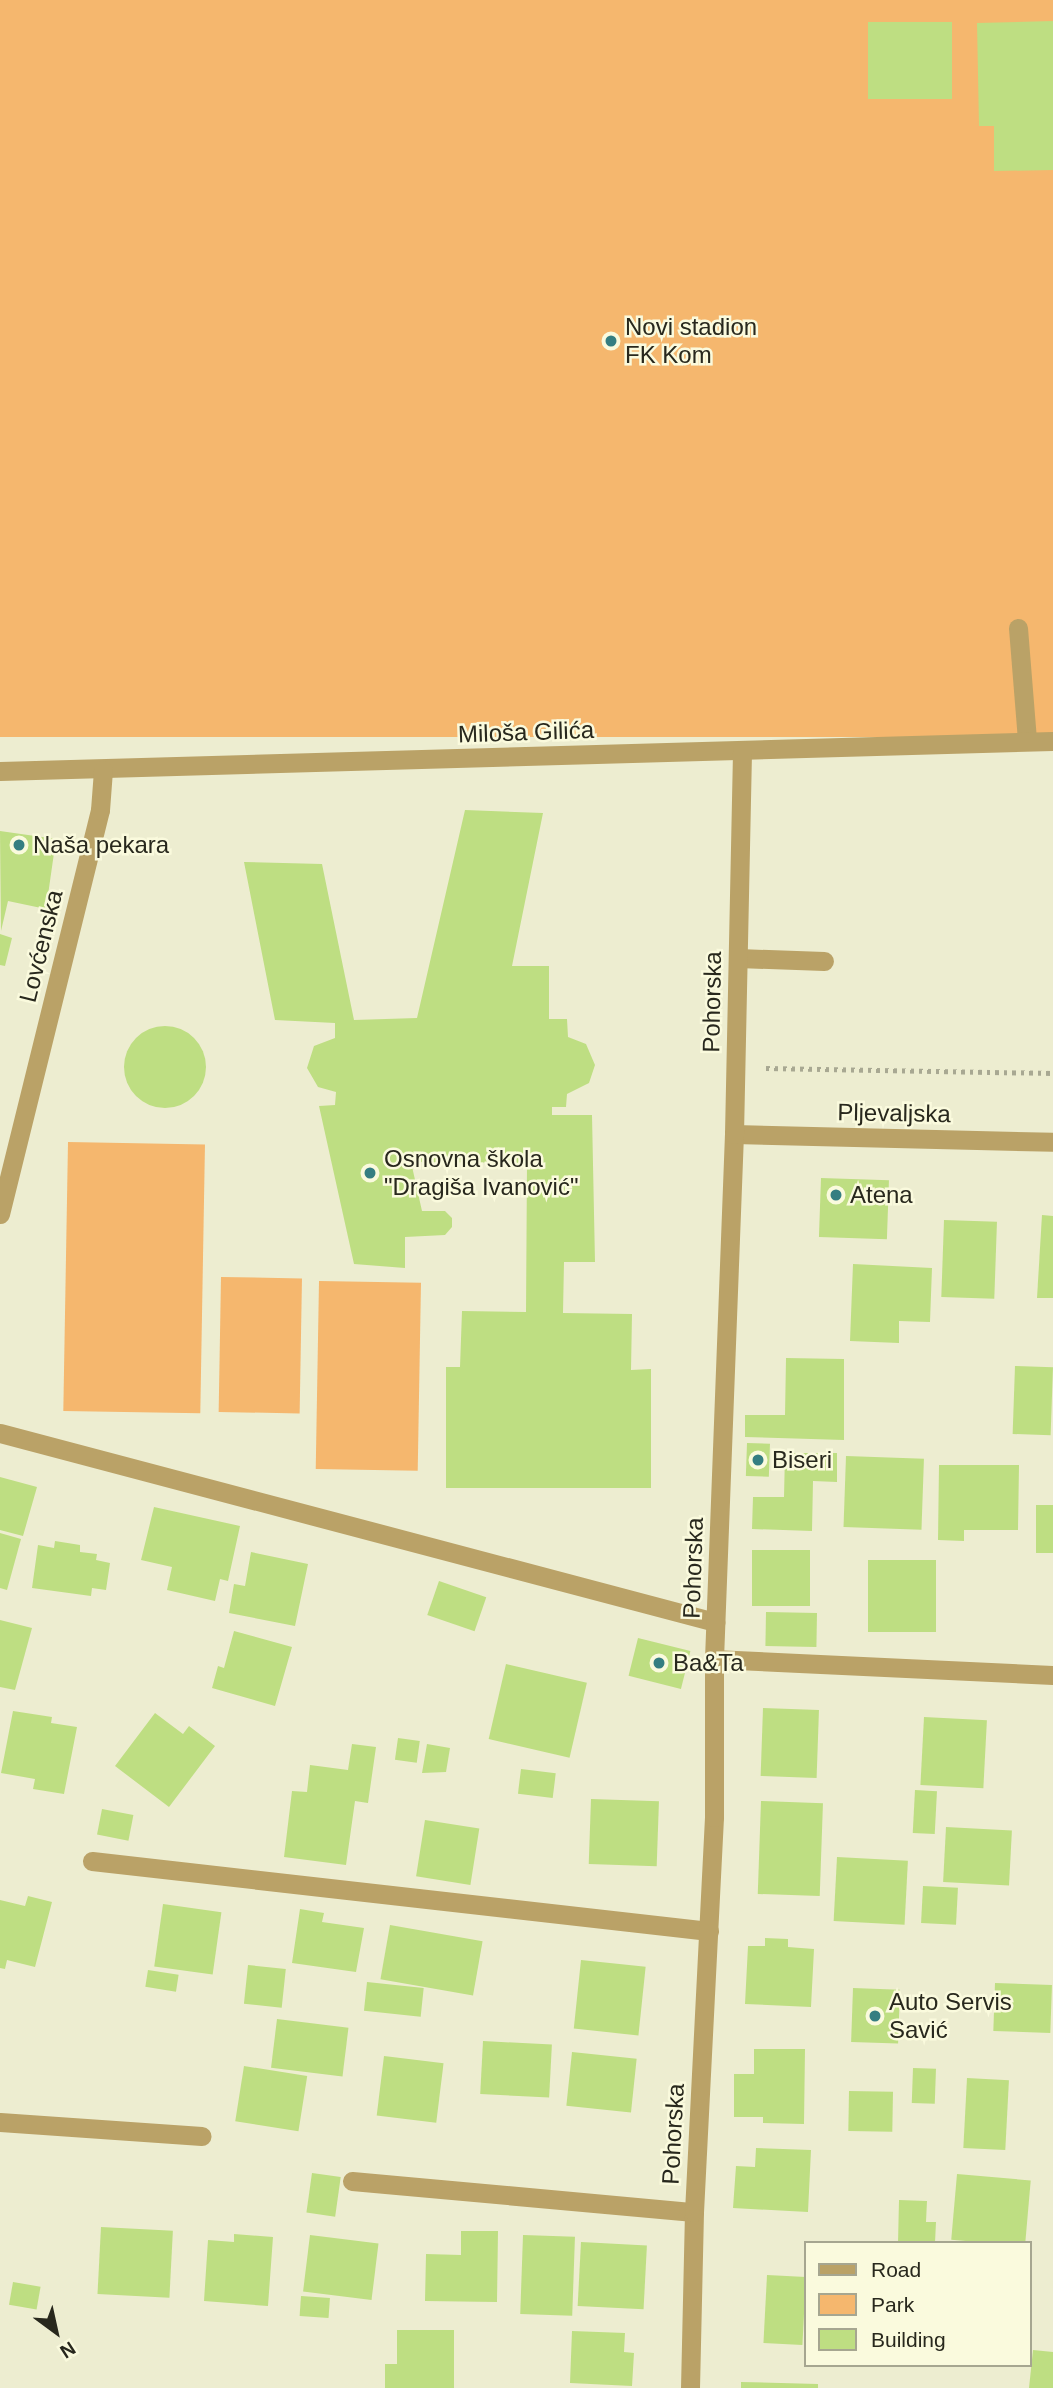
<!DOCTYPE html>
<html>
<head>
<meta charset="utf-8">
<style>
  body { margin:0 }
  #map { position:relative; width:1053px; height:2388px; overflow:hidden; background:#ededd0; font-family:Arial,sans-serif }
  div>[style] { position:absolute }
  .green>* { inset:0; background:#f5b76e; transform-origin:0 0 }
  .building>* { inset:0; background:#bede82; transform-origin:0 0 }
  .round { border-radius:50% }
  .path>* { height:4.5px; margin-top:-2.25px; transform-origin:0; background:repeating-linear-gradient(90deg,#a8a892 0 3.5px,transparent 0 8.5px) }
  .service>* { height:19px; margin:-9.5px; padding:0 9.5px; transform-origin:9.5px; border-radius:9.5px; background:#baa267 }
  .minor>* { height:19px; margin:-9.5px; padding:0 9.5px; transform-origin:9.5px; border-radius:9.5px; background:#baa267 }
  .dots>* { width:19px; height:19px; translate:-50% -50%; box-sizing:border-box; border:4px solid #fafadd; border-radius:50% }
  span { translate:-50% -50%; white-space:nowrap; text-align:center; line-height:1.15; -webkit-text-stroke:5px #fafadd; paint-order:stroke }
  .poi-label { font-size:24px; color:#28281d }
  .left { translate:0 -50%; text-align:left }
  .street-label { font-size:24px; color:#28281d }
  .legend { position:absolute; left:804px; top:2241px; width:228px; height:126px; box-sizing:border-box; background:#fafadd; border:2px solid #a6a690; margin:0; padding:9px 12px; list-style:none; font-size:21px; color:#28281d }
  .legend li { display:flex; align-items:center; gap:14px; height:35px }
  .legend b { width:35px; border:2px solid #a6a690 }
  .north { position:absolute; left:21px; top:2297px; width:70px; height:70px; -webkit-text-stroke:5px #fafadd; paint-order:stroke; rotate:147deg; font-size:19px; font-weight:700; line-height:28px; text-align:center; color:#28281d }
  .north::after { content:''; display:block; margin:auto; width:24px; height:32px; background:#28281d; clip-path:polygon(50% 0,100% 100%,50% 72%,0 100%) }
</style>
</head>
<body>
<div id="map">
  <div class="green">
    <i style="left:0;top:0;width:1053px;height:737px"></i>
    <i style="left:68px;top:1142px;width:137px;height:269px;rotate:1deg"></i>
    <i style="left:221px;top:1277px;width:81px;height:135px;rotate:1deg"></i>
    <i style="left:319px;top:1281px;width:102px;height:188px;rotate:1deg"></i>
  </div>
  <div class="building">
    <i style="clip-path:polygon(1053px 21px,1053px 170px,994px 171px,994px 126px,979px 126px,977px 23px)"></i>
    <i style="left:952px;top:22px;width:77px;height:84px;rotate:90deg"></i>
    <i style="clip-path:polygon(465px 810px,543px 813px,512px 966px,549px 966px,549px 1019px,567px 1019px,568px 1037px,586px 1044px,595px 1065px,589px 1083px,567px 1094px,566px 1107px,552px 1107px,552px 1115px,592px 1115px,595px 1262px,564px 1262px,563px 1313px,632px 1314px,631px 1370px,651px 1369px,651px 1488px,446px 1488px,446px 1367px,460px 1367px,462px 1311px,526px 1312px,527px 1163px,411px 1162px,422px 1211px,445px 1211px,452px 1218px,452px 1227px,445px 1235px,405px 1237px,405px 1268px,354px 1264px,319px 1106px,335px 1105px,336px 1092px,318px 1087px,307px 1068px,314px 1046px,335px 1038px,335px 1023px,275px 1020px,244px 862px,322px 864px,354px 1020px,417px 1018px)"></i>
    <i style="clip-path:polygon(0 831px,56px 839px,46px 909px,8px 901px,1px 931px)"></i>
    <i style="clip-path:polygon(0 934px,12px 938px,5px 966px,0 965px)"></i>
    <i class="round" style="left:124px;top:1026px;width:82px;height:82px"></i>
    <i style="left:821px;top:1178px;width:68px;height:59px;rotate:2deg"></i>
    <i style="clip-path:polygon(1042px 1215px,1053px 1216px,1053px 1298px,1037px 1298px)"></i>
    <i style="left:944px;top:1220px;width:53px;height:77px;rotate:2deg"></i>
    <i style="clip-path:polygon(853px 1264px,932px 1268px,930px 1322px,899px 1321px,899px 1343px,850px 1341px)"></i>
    <i style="clip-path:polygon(786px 1358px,844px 1359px,844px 1440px,745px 1437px,745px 1415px,785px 1415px)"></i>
    <i style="left:1015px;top:1366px;width:38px;height:68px;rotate:2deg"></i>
    <i style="left:747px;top:1443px;width:23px;height:33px;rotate:2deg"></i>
    <i style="clip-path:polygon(785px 1453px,837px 1453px,837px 1482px,813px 1481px,812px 1531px,752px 1529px,753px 1497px,784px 1497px)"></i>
    <i style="left:846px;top:1456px;width:78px;height:71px;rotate:2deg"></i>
    <i style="clip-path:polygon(939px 1465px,1019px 1465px,1018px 1530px,964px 1530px,964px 1541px,938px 1540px)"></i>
    <i style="clip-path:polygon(0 1477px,37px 1487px,23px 1536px,0 1530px)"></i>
    <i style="left:1036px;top:1505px;width:17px;height:48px"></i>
    <i style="clip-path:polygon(154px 1507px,240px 1526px,228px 1581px,220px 1579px,215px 1601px,167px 1590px,172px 1567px,141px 1560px)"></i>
    <i style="clip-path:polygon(0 1533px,21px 1539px,7px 1590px,0 1588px)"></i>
    <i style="clip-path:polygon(55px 1541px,80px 1545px,80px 1552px,97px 1554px,96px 1560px,110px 1563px,106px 1590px,92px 1588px,91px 1596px,32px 1588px,38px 1545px,54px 1548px)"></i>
    <i style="left:752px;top:1550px;width:58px;height:56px"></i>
    <i style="clip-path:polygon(251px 1552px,308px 1564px,295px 1626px,229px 1613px,234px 1584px,245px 1586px)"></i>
    <i style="left:868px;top:1560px;width:68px;height:72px"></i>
    <i style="left:439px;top:1581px;width:50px;height:36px;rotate:19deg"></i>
    <i style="left:766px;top:1612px;width:51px;height:34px;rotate:1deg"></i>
    <i style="clip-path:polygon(0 1620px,32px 1628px,15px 1690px,0 1687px)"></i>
    <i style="clip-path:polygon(234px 1631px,292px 1647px,275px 1706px,212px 1688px,218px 1666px,224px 1668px)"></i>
    <i style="left:638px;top:1638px;width:54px;height:39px;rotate:14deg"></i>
    <i style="left:506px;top:1664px;width:83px;height:77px;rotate:13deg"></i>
    <i style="left:763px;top:1708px;width:56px;height:68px;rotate:2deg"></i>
    <i style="clip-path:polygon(13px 1711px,52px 1717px,51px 1723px,77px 1727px,64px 1794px,33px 1789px,35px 1779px,1px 1773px)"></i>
    <i style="clip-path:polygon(155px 1713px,183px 1734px,189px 1726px,215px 1746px,169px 1807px,115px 1766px)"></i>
    <i style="left:924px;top:1717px;width:63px;height:68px;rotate:3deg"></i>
    <i style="left:398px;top:1738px;width:22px;height:22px;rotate:8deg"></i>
    <i style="clip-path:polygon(352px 1744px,376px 1747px,368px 1803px,355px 1801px,346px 1865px,284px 1857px,292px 1791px,307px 1792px,310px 1765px,348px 1770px)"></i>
    <i style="clip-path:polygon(427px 1744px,450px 1748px,446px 1772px,422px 1773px)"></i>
    <i style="left:521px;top:1769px;width:35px;height:25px;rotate:7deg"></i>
    <i style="left:915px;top:1790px;width:22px;height:43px;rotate:3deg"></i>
    <i style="left:591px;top:1799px;width:68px;height:65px;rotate:2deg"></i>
    <i style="left:761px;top:1801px;width:62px;height:93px;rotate:2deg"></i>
    <i style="left:102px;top:1809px;width:32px;height:26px;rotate:11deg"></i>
    <i style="left:425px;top:1820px;width:55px;height:57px;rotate:9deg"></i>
    <i style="left:946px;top:1827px;width:66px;height:55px;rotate:3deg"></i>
    <i style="left:837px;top:1857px;width:71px;height:64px;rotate:3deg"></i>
    <i style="left:923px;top:1886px;width:35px;height:37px;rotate:3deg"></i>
    <i style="clip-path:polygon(28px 1896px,52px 1902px,35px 1967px,7px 1960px,5px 1969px,0 1968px,0 1900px,25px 1906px)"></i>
    <i style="left:163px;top:1904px;width:59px;height:63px;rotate:8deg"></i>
    <i style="clip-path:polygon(300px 1909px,324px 1913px,322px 1922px,364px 1928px,356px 1972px,292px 1963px)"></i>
    <i style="left:390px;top:1925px;width:94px;height:55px;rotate:10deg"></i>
    <i style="clip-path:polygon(765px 1938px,788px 1939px,788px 1947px,814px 1949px,811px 2007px,745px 2004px,748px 1946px,765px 1946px)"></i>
    <i style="left:581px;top:1960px;width:65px;height:69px;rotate:6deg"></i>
    <i style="left:248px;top:1965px;width:38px;height:39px;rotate:6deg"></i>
    <i style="left:148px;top:1970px;width:31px;height:17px;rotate:9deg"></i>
    <i style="left:367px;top:1982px;width:57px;height:29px;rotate:6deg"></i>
    <i style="left:995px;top:1983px;width:57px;height:48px;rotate:2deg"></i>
    <i style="left:853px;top:1988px;width:47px;height:54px;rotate:2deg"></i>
    <i style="left:277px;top:2019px;width:72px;height:49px;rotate:7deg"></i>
    <i style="left:483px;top:2041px;width:69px;height:53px;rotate:3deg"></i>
    <i style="clip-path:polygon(754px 2049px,805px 2049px,804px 2124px,763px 2123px,763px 2117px,734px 2117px,734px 2074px,754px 2074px)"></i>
    <i style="left:572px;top:2052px;width:65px;height:54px;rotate:6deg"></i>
    <i style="left:384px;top:2056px;width:60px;height:60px;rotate:7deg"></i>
    <i style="left:244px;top:2066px;width:64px;height:56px;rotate:9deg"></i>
    <i style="left:913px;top:2068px;width:23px;height:35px;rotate:2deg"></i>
    <i style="left:967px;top:2078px;width:42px;height:70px;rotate:3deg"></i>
    <i style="left:849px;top:2091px;width:44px;height:40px;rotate:1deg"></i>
    <i style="clip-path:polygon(756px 2148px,811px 2150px,808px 2212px,733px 2208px,736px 2166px,755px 2167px)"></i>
    <i style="left:312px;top:2173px;width:29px;height:40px;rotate:8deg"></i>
    <i style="left:957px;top:2174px;width:74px;height:66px;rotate:5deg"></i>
    <i style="clip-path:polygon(899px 2200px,927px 2201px,926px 2222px,936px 2222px,935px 2243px,898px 2243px)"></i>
    <i style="left:101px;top:2227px;width:72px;height:67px;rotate:3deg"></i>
    <i style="clip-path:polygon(461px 2231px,498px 2231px,497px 2302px,425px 2301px,426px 2254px,461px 2255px)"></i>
    <i style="clip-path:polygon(234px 2234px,273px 2237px,268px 2306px,204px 2301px,208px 2240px,234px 2242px)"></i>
    <i style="left:310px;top:2235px;width:69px;height:57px;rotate:7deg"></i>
    <i style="left:523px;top:2235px;width:52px;height:79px;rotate:2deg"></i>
    <i style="left:581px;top:2242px;width:66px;height:64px;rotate:3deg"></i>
    <i style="left:767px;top:2275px;width:39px;height:68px;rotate:3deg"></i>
    <i style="left:13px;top:2282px;width:28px;height:23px;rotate:10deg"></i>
    <i style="left:301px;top:2296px;width:29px;height:20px;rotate:4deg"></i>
    <i style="clip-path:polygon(397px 2330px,454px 2330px,454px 2388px,385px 2388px,385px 2364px,397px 2364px)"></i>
    <i style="clip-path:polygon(572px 2331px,625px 2333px,624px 2352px,634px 2353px,632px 2386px,570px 2383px)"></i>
    <i style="clip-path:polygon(1033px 2350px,1053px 2352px,1053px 2388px,1029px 2388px)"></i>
    <i style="clip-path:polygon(741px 2382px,818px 2384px,818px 2388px,741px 2388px)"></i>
  </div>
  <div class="path">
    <i style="left:766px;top:1068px;width:287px;rotate:1deg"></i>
  </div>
  <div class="service">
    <i style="left:1018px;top:628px;width:113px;rotate:85.4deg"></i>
    <i style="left:738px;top:958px;width:86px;rotate:2deg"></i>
  </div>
  <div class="minor">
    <i style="left:0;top:771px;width:1053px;rotate:-1.63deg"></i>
    <i style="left:734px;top:1134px;width:319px;rotate:1.4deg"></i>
    <i style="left:0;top:1214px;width:416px;rotate:-76.1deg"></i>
    <i style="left:100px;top:810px;width:40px;rotate:-85.7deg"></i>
    <i style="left:0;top:1433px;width:740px;rotate:14.81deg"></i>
    <i style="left:714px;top:1659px;width:339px;rotate:2.7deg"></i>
    <i style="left:92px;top:1861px;width:621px;rotate:6.47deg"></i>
    <i style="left:0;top:2122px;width:202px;rotate:4deg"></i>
    <i style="left:352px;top:2181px;width:343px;rotate:5.2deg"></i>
    <i style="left:690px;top:2388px;width:176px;rotate:-88.7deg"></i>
    <i style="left:694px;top:2212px;width:396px;rotate:-87.1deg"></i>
    <i style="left:714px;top:1817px;width:158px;rotate:-90deg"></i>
    <i style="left:714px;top:1659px;width:525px;rotate:-87.82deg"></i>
    <i style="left:734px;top:1134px;width:384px;rotate:-88.8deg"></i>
  </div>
  <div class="dots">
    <i style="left:611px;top:341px;background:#357e81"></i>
    <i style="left:19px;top:845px;background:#357e81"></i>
    <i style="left:370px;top:1173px;background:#357e81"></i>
    <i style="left:836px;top:1195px;background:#357e81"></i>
    <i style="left:758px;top:1460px;background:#357e81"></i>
    <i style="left:659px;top:1663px;background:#357e81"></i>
    <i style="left:875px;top:2016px;background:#357e81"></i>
  </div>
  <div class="poi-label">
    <span class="left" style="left:625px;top:341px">Novi stadion<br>FK Kom</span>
    <span class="left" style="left:33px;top:845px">Naša pekara</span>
    <span class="left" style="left:384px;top:1173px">Osnovna škola<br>"Dragiša Ivanović"</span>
    <span class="left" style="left:850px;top:1195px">Atena</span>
    <span class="left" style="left:772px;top:1460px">Biseri</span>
    <span class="left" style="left:673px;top:1663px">Ba&amp;Ta</span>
    <span class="left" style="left:889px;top:2016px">Auto Servis<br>Savić</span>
  </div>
  <div class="street-label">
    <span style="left:526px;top:732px;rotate:-2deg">Miloša Gilića</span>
    <span style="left:41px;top:946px;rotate:-76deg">Lovćenska</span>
    <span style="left:712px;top:1002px;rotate:-89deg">Pohorska</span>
    <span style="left:894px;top:1113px;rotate:1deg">Pljevaljska</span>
    <span style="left:693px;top:1568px;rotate:-88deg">Pohorska</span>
    <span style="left:673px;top:2134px;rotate:-87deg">Pohorska</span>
  </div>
  <ul class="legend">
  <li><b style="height:9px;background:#baa267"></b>Road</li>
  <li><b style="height:19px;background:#f5b76e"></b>Park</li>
  <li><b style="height:19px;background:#bede82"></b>Building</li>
  </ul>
  <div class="north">N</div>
</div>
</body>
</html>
